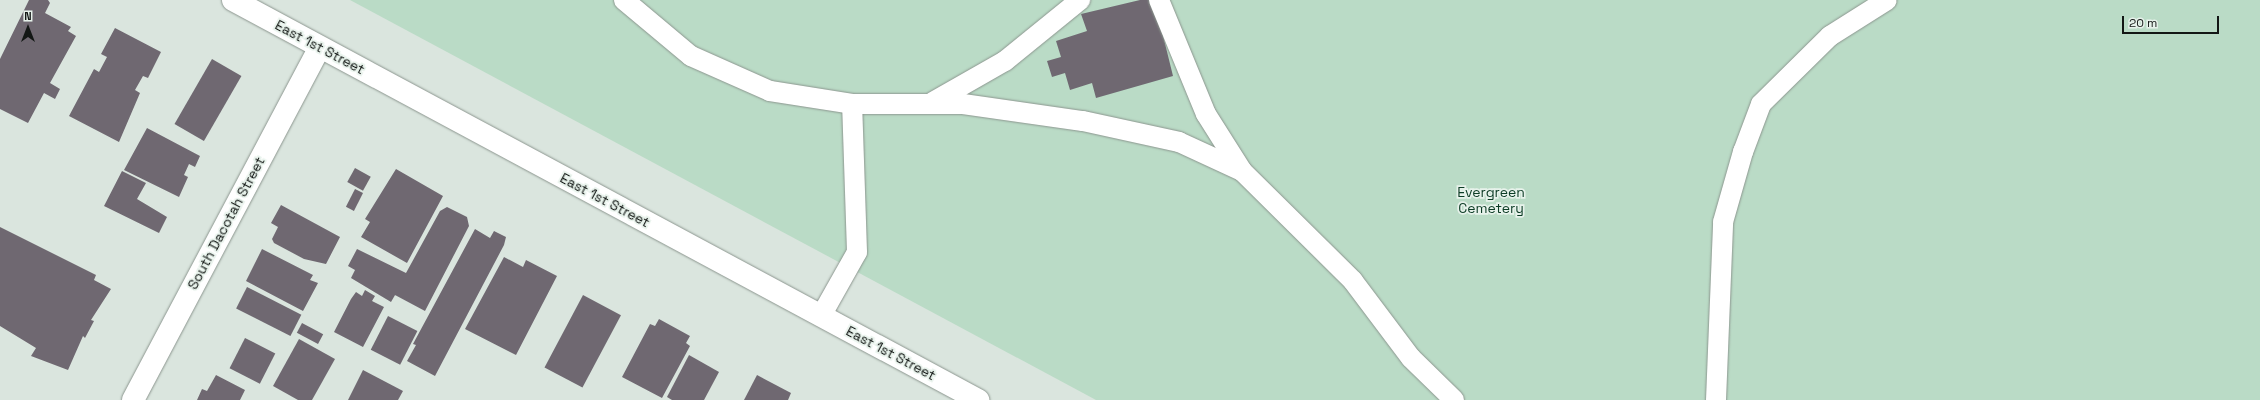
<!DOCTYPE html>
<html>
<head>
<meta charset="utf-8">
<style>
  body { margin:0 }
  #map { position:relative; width:2260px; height:400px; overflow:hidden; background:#dae5de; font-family:"Space Grotesk",sans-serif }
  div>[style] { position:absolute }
  .green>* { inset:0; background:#badbc6 }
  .building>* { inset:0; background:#6f6871; transform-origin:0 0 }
  .roads { filter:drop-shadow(0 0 1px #8c968f) drop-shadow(0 0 1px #8c968f) }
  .lane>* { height:20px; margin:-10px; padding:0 10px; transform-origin:10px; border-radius:10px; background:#fff }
  .street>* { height:22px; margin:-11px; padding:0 11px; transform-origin:11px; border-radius:11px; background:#fff }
  .secondary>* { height:22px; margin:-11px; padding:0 11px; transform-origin:11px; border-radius:11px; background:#fff }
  span { translate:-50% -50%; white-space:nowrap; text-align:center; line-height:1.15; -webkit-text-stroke:3.5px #e7f2eb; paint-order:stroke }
  .street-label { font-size:14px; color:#131715 }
  .park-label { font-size:14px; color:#0c3c25 }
  .north { position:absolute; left:8px; top:8px; width:40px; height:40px; -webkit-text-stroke:3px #e7f2eb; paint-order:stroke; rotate:0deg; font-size:11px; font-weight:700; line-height:16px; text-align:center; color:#131715 }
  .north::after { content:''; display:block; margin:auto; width:14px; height:18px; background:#131715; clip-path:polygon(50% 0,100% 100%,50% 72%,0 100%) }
  .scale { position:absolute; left:2122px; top:16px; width:97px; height:18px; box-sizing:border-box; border:2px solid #131715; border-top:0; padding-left:5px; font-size:12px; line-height:14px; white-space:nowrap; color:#131715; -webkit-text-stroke:3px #e7f2eb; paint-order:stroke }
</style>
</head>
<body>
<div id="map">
  <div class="green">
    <i style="clip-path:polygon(350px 0,2260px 0,2260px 400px,1096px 400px)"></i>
  </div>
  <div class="building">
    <i style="clip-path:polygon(29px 0,48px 0,50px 3px,45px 13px,71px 27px,68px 31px,76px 36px,50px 83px,60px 89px,55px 99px,44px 93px,28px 123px,0 109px,0 59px)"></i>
    <i style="clip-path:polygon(1140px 0,1151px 0,1157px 11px,1173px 76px,1096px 98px,1092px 83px,1070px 90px,1065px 73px,1052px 77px,1047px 61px,1061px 57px,1056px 41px,1087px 31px,1081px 14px)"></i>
    <i style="clip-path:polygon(115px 28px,161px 52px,148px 78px,143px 76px,135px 90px,140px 93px,119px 142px,69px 116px,94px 69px,99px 72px,107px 57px,101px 54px)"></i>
    <i style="left:212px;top:59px;width:34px;height:75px;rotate:30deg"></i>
    <i style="clip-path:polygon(147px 128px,200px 156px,195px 167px,189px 164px,184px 175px,188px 177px,179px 197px,124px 170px)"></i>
    <i style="left:355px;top:168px;width:18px;height:16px;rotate:29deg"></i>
    <i style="clip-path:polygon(396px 169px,443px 196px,407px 263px,361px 237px,370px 222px,365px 219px)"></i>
    <i style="clip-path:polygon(122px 171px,146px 183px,137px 199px,167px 217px,159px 233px,104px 206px)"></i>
    <i style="left:355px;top:189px;width:9px;height:20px;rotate:27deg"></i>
    <i style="clip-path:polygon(281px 205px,340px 237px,326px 264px,304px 259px,274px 243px,272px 239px,278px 227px,271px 223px)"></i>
    <i style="clip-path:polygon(447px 207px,467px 217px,469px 226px,425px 311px,395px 295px,402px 283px,391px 302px,351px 278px,355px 270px,348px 266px,357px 249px,406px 273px,440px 211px)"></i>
    <i style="clip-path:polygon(0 227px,96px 275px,94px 280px,111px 289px,91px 320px,94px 321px,85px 338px,83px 336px,68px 370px,31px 356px,36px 348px,0 326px)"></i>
    <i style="clip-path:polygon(475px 229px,490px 238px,494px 231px,506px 237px,504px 245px,435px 376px,407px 361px,416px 345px,413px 344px)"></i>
    <i style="clip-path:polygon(262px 249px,313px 275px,310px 280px,318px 283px,303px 311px,246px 281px)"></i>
    <i style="clip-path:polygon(504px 257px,523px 267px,526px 260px,557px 276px,516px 355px,465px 329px)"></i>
    <i style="left:247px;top:287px;width:61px;height:24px;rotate:27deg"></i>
    <i style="clip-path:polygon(365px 290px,375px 296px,372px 301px,384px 307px,363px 347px,334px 332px,351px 299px,356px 292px,362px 296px)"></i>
    <i style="left:583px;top:295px;width:43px;height:82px;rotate:28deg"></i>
    <i style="left:388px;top:316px;width:33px;height:38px;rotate:27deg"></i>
    <i style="clip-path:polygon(659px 319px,690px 336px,686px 343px,690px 346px,662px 398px,622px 377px,650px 324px,655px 326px)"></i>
    <i style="left:302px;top:323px;width:24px;height:11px;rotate:28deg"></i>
    <i style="left:245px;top:338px;width:34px;height:34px;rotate:27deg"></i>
    <i style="clip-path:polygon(299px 339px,335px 359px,312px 400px,298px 400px,273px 386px)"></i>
    <i style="clip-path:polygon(689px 355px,719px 372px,704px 400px,672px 400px,667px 397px)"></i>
    <i style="clip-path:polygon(363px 370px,403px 391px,398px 400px,348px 400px)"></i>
    <i style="clip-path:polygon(216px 375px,245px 390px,240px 400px,197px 400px,202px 389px,207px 391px)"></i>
    <i style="clip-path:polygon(757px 375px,791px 393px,788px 400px,744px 400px)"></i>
  </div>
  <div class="roads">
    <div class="lane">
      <i style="left:624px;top:0;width:87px;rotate:39.9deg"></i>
      <i style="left:691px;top:56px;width:86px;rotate:23.9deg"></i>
      <i style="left:770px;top:91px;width:83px;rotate:9deg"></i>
      <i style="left:852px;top:104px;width:111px"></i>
      <i style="left:963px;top:104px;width:121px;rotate:8.1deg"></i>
      <i style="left:1083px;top:121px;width:98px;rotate:12.3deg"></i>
      <i style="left:1179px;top:142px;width:69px;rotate:24.7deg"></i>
      <i style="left:1242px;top:171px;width:156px;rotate:44.7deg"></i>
      <i style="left:1353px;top:281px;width:96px;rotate:53deg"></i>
      <i style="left:1411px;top:358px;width:60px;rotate:44.3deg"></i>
      <i style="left:1159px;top:0;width:123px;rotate:67.6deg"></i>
      <i style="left:1206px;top:114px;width:67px;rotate:57.7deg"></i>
      <i style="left:933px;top:102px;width:83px;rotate:-29.7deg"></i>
      <i style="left:1005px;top:61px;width:97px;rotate:-39.1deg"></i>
      <i style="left:821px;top:316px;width:73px;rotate:-60.6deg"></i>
      <i style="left:857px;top:252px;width:148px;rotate:-91.9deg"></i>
      <i style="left:1716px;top:400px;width:178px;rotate:-87.7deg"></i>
      <i style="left:1723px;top:222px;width:73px;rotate:-74.1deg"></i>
      <i style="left:1743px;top:152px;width:51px;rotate:-69.4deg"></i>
      <i style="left:1761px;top:104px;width:97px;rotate:-44.6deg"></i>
      <i style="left:1830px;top:36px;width:67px;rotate:-32.3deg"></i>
    </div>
    <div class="street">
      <i style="left:133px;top:400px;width:399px;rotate:-62.1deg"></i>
    </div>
    <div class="secondary">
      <i style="left:233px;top:0;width:846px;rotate:28.23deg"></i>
    </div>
  </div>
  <div class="street-label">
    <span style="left:320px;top:47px;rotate:28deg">East 1st Street</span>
    <span style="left:605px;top:200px;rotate:28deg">East 1st Street</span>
    <span style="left:226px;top:223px;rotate:-62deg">South Dacotah Street</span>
    <span style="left:891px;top:353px;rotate:28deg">East 1st Street</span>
  </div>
  <div class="park-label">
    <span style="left:1491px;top:200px">Evergreen<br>Cemetery</span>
  </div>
  <div class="north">N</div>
  <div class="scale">20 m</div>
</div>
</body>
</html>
